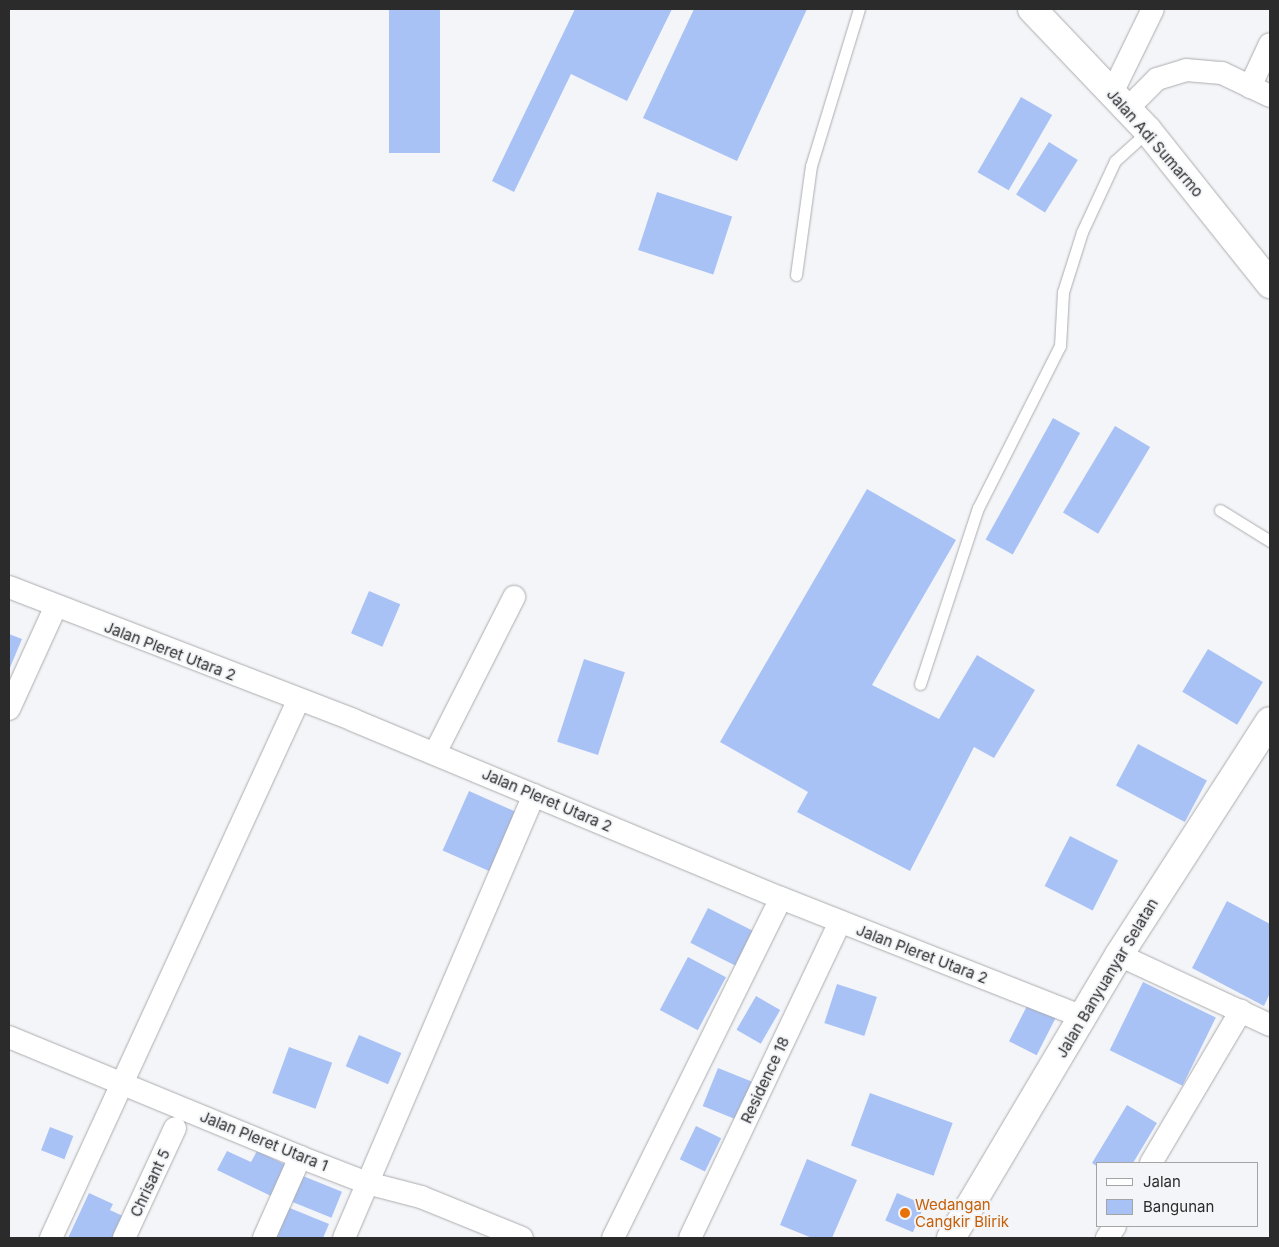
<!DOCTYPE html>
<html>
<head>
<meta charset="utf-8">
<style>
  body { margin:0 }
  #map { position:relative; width:1279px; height:1247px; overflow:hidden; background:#f4f5f8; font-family:Inter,sans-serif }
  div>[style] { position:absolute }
  .building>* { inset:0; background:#a9c2f5; transform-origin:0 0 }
  .roads { filter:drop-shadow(0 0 1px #abacae) drop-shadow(0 0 1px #abacae) }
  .service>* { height:11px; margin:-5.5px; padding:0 5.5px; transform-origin:5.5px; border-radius:5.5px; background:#fff }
  .minor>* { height:22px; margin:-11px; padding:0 11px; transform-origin:11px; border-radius:11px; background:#fff }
  .tertiary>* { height:28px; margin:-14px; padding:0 14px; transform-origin:14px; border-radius:14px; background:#fff }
  .secondary>* { height:28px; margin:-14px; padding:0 14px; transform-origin:14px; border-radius:14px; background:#fff }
  .dots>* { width:14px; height:14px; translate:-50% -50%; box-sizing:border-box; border:2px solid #f4f5f8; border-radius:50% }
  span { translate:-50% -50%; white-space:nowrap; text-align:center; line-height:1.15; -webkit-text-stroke:4px #f4f5f8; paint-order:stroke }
  .street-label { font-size:15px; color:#2b2b2c }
  .food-label { font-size:15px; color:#c56008 }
  .left { translate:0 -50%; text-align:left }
  .frame { position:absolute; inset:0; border:10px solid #2b2b2c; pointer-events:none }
  .legend { position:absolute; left:1096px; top:1162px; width:162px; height:65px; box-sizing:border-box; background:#f4f5f8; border:1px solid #a4a4a6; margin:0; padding:6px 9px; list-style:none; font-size:15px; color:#2b2b2c }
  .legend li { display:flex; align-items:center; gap:10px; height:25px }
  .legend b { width:25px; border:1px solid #a4a4a6 }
</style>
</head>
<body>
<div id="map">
  <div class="building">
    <i style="left:389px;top:9px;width:51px;height:144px"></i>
    <i style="clip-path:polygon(575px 9px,672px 9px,627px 101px,571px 74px,514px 192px,492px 181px)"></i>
    <i style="clip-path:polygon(694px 9px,807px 9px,737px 161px,643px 118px)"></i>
    <i style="left:1021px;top:97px;width:36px;height:87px;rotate:30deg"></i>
    <i style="left:1049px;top:142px;width:34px;height:62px;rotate:32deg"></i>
    <i style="left:657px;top:192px;width:79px;height:61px;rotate:18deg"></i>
    <i style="left:1053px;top:418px;width:31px;height:139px;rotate:29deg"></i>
    <i style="left:1115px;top:426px;width:41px;height:101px;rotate:31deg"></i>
    <i style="clip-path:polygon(867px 489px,956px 540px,872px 685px,939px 719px,977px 655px,1035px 690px,994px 758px,974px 747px,910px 871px,797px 812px,808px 792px,720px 742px)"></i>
    <i style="left:369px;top:591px;width:34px;height:46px;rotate:23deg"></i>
    <i style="clip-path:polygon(9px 634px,22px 639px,9px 670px)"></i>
    <i style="left:1208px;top:649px;width:64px;height:50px;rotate:31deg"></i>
    <i style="left:584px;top:659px;width:43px;height:87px;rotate:18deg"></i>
    <i style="left:1138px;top:744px;width:78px;height:47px;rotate:28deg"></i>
    <i style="left:469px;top:791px;width:54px;height:65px;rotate:24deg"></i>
    <i style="left:1070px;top:836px;width:54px;height:56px;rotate:27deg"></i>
    <i style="clip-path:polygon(1227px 901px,1270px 924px,1270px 993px,1264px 1006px,1192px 968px)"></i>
    <i style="left:708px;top:908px;width:53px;height:39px;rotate:27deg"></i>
    <i style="left:688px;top:957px;width:43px;height:60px;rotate:28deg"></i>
    <i style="left:1143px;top:982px;width:81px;height:76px;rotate:26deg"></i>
    <i style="left:837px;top:984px;width:42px;height:41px;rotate:18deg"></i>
    <i style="left:756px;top:996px;width:28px;height:39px;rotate:30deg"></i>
    <i style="left:1029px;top:1002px;width:31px;height:44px;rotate:27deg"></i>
    <i style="left:359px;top:1035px;width:46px;height:34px;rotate:23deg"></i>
    <i style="left:289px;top:1047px;width:46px;height:49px;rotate:20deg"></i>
    <i style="left:718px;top:1068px;width:37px;height:41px;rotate:22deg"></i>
    <i style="left:870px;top:1093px;width:88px;height:56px;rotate:20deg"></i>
    <i style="clip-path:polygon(1127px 1105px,1157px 1123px,1133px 1163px,1098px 1163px,1098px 1167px,1092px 1163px)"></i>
    <i style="left:696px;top:1126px;width:28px;height:37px;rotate:26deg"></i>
    <i style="left:50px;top:1127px;width:25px;height:25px;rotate:21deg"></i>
    <i style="clip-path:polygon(227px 1151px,251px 1162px,257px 1151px,288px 1166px,273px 1197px,217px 1170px)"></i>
    <i style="clip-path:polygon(807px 1159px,857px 1180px,832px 1238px,812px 1238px,780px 1225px)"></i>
    <i style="left:303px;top:1176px;width:42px;height:28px;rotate:22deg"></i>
    <i style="clip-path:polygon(89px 1193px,113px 1204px,110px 1210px,127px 1218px,118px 1238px,68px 1238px)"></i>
    <i style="left:897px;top:1193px;width:30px;height:30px;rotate:23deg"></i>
    <i style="clip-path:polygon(285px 1206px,329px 1224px,323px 1238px,272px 1238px)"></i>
  </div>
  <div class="roads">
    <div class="service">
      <i style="left:796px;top:275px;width:110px;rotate:-82.2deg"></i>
      <i style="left:811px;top:166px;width:164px;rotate:-73deg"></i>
      <i style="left:1220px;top:510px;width:59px;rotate:31.8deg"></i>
      <i style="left:920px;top:684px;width:185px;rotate:-71.8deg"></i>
      <i style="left:978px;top:508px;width:182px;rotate:-63.2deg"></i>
      <i style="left:1060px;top:346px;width:54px;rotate:-86.8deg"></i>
      <i style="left:1063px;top:292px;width:63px;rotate:-72.4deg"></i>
      <i style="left:1082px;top:232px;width:78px;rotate:-65.1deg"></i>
      <i style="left:1115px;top:161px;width:45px;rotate:-42.3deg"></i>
    </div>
    <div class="minor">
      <i style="left:1250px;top:87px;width:47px;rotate:-65.1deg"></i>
      <i style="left:1112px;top:93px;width:93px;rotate:-64deg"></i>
      <i style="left:1127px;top:109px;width:42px;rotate:-45deg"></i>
      <i style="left:1157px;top:79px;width:30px;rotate:-17deg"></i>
      <i style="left:1186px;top:70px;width:36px;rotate:5deg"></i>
      <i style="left:1222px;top:73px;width:53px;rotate:25.6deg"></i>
      <i style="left:9px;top:587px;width:369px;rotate:21.1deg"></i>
      <i style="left:353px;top:720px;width:464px;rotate:22.6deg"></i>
      <i style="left:781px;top:898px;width:325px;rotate:21.5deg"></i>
      <i style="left:9px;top:709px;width:113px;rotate:-65.5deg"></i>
      <i style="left:435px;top:753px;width:175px;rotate:-63.1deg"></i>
      <i style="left:1119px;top:955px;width:166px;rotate:24.9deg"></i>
      <i style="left:9px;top:1037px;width:315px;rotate:22.4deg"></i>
      <i style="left:300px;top:1157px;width:72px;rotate:21.2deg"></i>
      <i style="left:367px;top:1183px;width:56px;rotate:14.5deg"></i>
      <i style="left:421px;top:1197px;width:109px;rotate:22.1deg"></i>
      <i style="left:1151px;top:1163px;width:177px;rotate:-59.4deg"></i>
      <i style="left:51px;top:1238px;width:591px;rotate:-65.3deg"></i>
      <i style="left:124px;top:1238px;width:121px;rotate:-65.1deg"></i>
      <i style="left:264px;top:1238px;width:89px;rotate:-66deg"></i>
      <i style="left:344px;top:1238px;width:482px;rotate:-66.8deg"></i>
      <i style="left:613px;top:1238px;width:379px;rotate:-63.7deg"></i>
      <i style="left:690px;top:1238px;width:350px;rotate:-64.6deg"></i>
      <i style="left:1107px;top:1238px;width:14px;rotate:-56deg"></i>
    </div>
    <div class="tertiary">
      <i style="left:951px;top:1238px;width:329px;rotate:-59.3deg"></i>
      <i style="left:1119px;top:955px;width:278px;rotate:-57.2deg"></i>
    </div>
    <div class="secondary">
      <i style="left:1032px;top:9px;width:168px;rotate:46.4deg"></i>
      <i style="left:1148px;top:131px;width:196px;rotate:51.4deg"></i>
    </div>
  </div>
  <div class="dots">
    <i style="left:905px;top:1213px;background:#e8710a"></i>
  </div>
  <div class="street-label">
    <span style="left:1155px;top:143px;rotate:49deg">Jalan Adi Sumarmo</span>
    <span style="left:170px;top:651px;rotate:21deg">Jalan Pleret Utara 2</span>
    <span style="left:547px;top:800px;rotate:23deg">Jalan Pleret Utara 2</span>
    <span style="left:922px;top:954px;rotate:21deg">Jalan Pleret Utara 2</span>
    <span style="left:1107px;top:978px;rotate:-59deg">Jalan Banyuanyar Selatan</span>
    <span style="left:765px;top:1080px;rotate:-65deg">Residence 18</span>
    <span style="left:264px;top:1141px;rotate:22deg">Jalan Pleret Utara 1</span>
    <span style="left:150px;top:1183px;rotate:-65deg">Chrisant 5</span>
  </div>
  <div class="food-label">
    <span class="left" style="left:915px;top:1213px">Wedangan<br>Cangkir Blirik</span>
  </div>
  <div class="frame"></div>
  <ul class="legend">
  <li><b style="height:6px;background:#fff"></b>Jalan</li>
  <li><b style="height:14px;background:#a9c2f5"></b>Bangunan</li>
  </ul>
</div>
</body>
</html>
